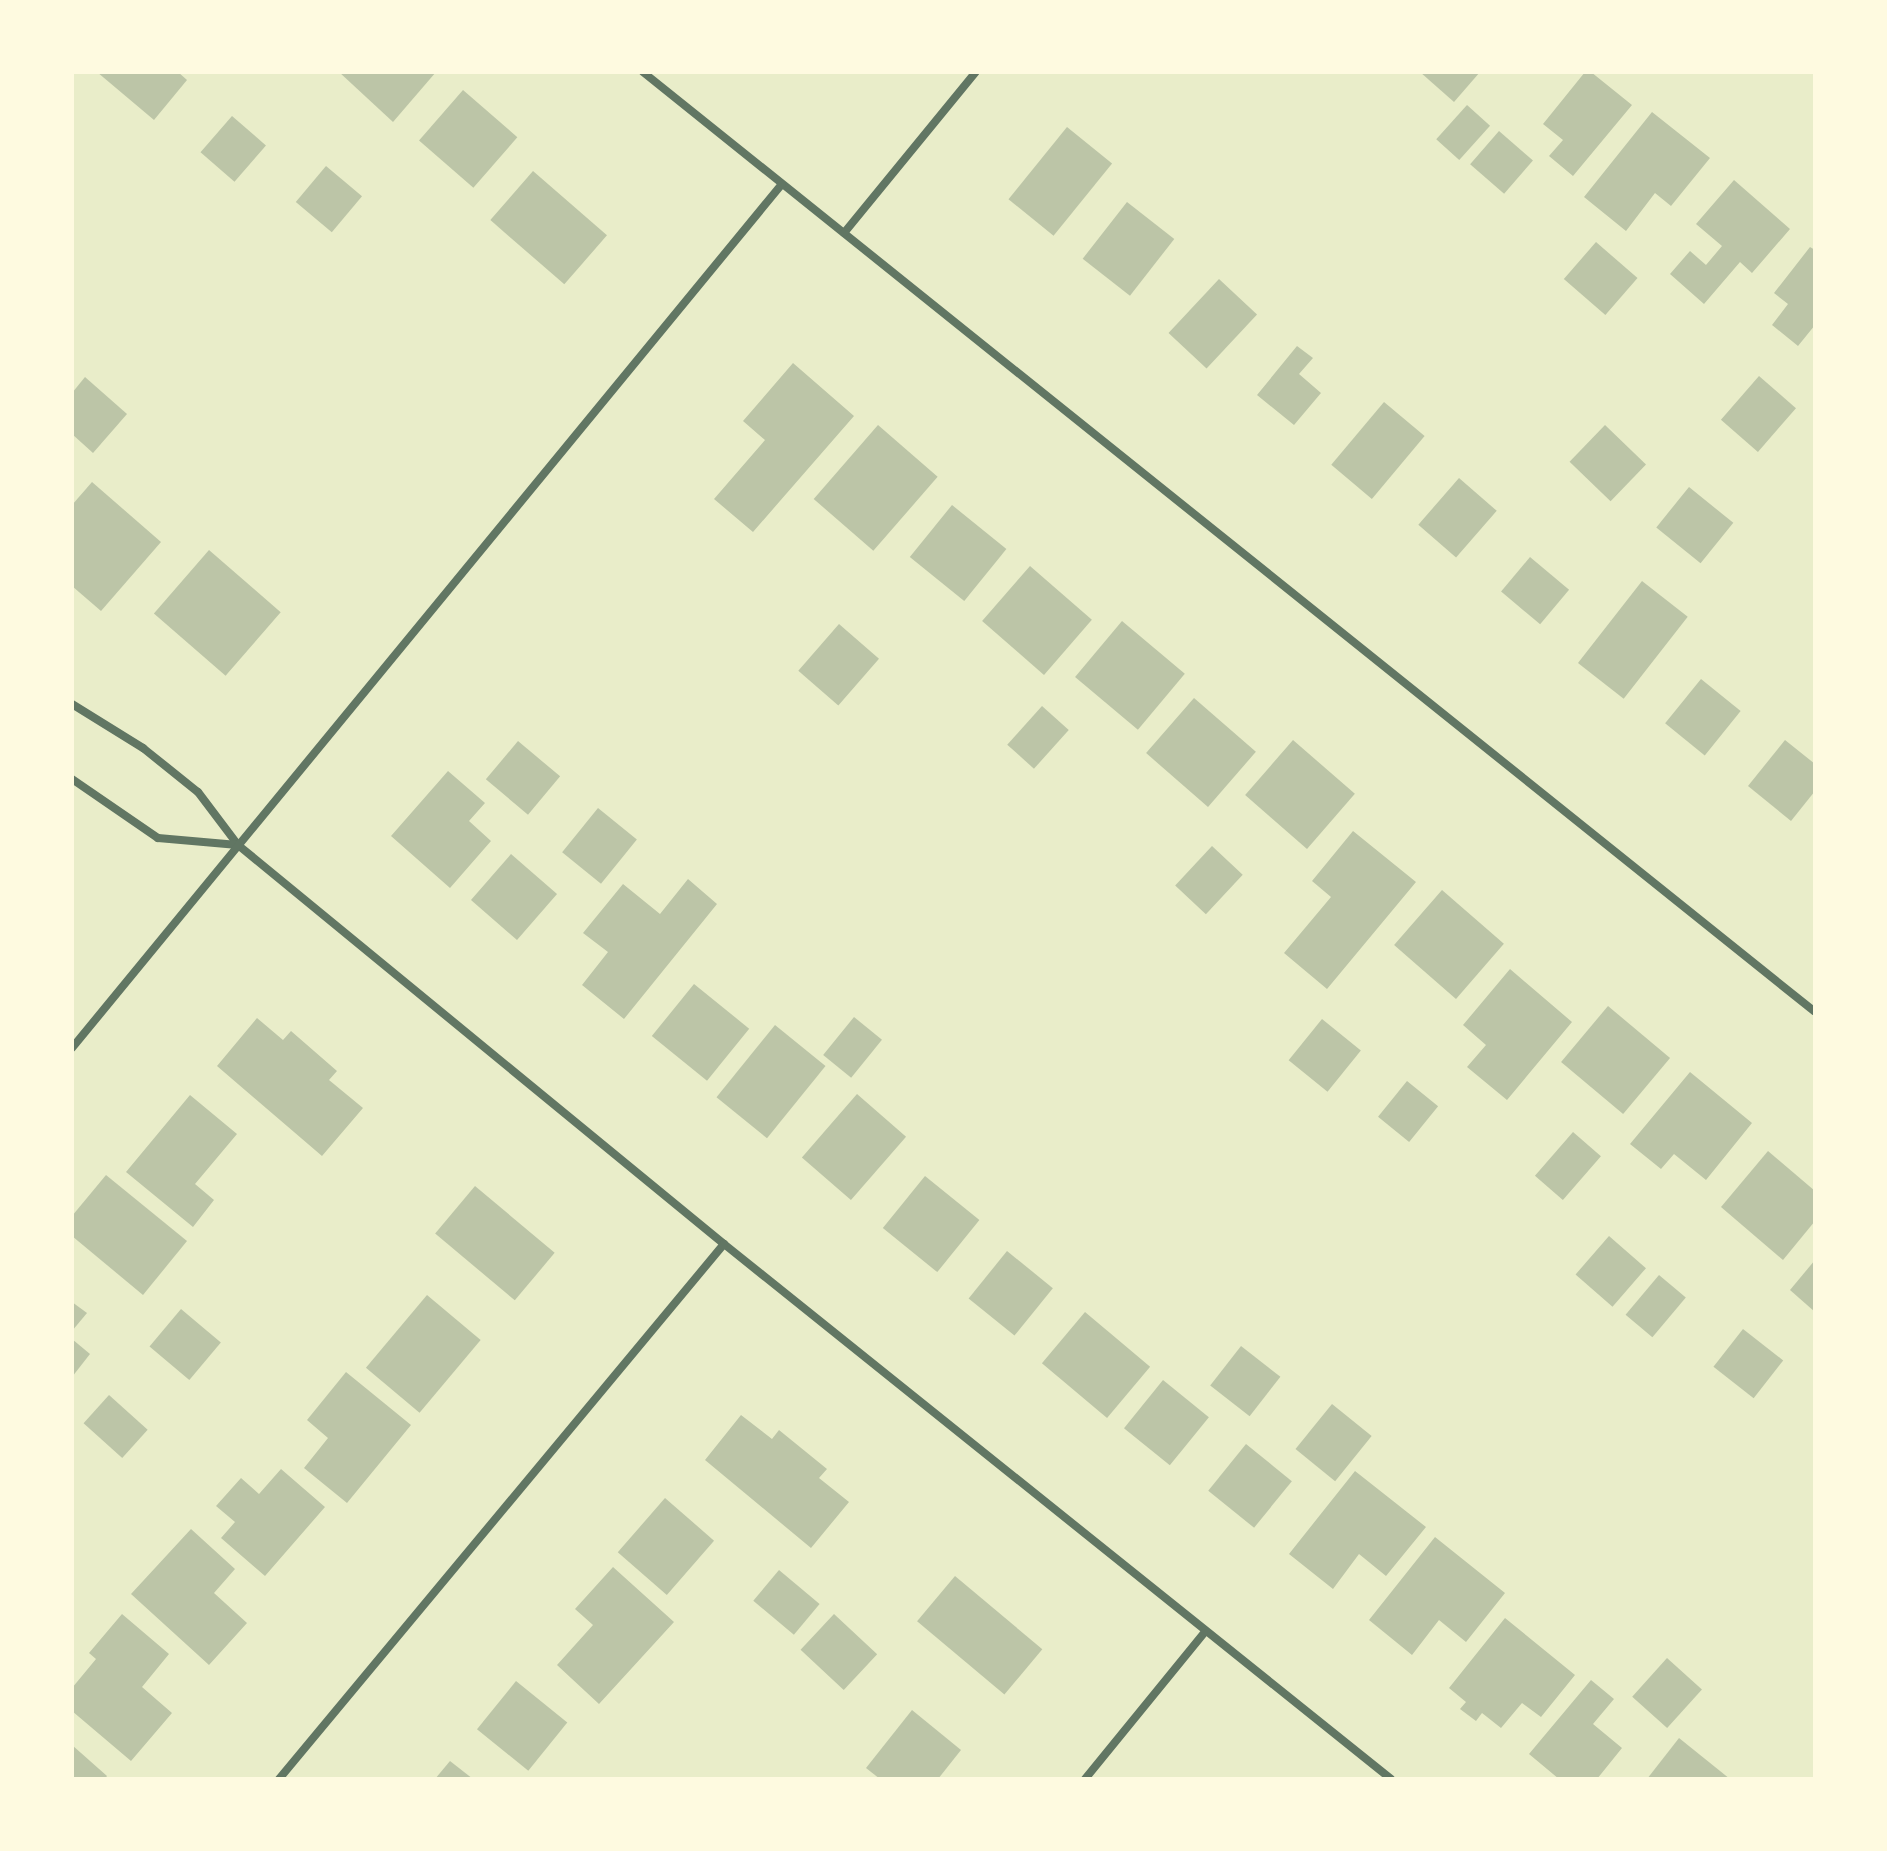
<!DOCTYPE html>
<html>
<head>
<meta charset="utf-8">
<style>
  body { margin:0 }
  #map { position:relative; width:1887px; height:1851px; overflow:hidden; background:#e9edc9; font-family:"Open Sans",sans-serif }
  div>[style] { position:absolute }
  .building>* { inset:0; background:#bcc5a7; transform-origin:0 0 }
  .minor>* { height:8px; margin:-4px; padding:0 4px; transform-origin:4px; border-radius:4px; background:#617663 }
  span { translate:-50% -50%; white-space:nowrap; text-align:center; line-height:1.15; -webkit-text-stroke:8px #fefae0; paint-order:stroke }
  .frame { position:absolute; inset:0; border:74px solid #fefae0; pointer-events:none }
</style>
</head>
<body>
<div id="map">
  <div class="building">
    <i style="clip-path:polygon(97px 72px,178px 72px,187px 80px,154px 120px)"></i>
    <i style="clip-path:polygon(339px 72px,436px 72px,393px 122px)"></i>
    <i style="clip-path:polygon(1420px 72px,1480px 72px,1454px 102px)"></i>
    <i style="clip-path:polygon(1585px 72px,1591px 72px,1632px 105px,1573px 176px,1549px 156px,1563px 140px,1543px 124px)"></i>
    <i style="left:463px;top:90px;width:72px;height:67px;rotate:41deg"></i>
    <i style="left:1467px;top:105px;width:31px;height:46px;rotate:42deg"></i>
    <i style="clip-path:polygon(1652px 112px,1710px 158px,1671px 206px,1655px 193px,1626px 231px,1584px 197px)"></i>
    <i style="left:232px;top:116px;width:45px;height:48px;rotate:41deg"></i>
    <i style="left:1067px;top:127px;width:58px;height:93px;rotate:39deg"></i>
    <i style="left:1499px;top:131px;width:45px;height:44px;rotate:41deg"></i>
    <i style="left:326px;top:166px;width:47px;height:47px;rotate:40deg"></i>
    <i style="left:533px;top:171px;width:98px;height:65px;rotate:41deg"></i>
    <i style="clip-path:polygon(1734px 180px,1790px 229px,1752px 273px,1740px 262px,1704px 304px,1670px 274px,1690px 251px,1706px 265px,1722px 246px,1696px 224px)"></i>
    <i style="left:1127px;top:202px;width:60px;height:72px;rotate:38deg"></i>
    <i style="left:1596px;top:242px;width:55px;height:49px;rotate:41deg"></i>
    <i style="clip-path:polygon(1810px 247px,1815px 250px,1815px 325px,1798px 346px,1772px 325px,1788px 304px,1774px 293px)"></i>
    <i style="left:1219px;top:279px;width:52px;height:74px;rotate:43deg"></i>
    <i style="clip-path:polygon(1297px 346px,1313px 358px,1299px 374px,1321px 393px,1294px 425px,1257px 395px)"></i>
    <i style="clip-path:polygon(793px 363px,854px 416px,753px 532px,714px 499px,765px 440px,743px 421px)"></i>
    <i style="left:1759px;top:376px;width:49px;height:58px;rotate:41deg"></i>
    <i style="clip-path:polygon(85px 377px,127px 414px,93px 453px,72px 434px,72px 393px)"></i>
    <i style="left:1384px;top:402px;width:53px;height:82px;rotate:40deg"></i>
    <i style="left:878px;top:425px;width:79px;height:98px;rotate:41deg"></i>
    <i style="left:1605px;top:425px;width:57px;height:51px;rotate:44deg"></i>
    <i style="left:1459px;top:478px;width:50px;height:62px;rotate:41deg"></i>
    <i style="clip-path:polygon(92px 482px,161px 542px,101px 611px,72px 586px,72px 505px)"></i>
    <i style="left:1689px;top:487px;width:57px;height:52px;rotate:39deg"></i>
    <i style="left:952px;top:505px;width:70px;height:67px;rotate:39deg"></i>
    <i style="left:209px;top:550px;width:95px;height:84px;rotate:41deg"></i>
    <i style="left:1530px;top:557px;width:51px;height:45px;rotate:40deg"></i>
    <i style="left:1030px;top:566px;width:82px;height:73px;rotate:41deg"></i>
    <i style="left:1642px;top:581px;width:58px;height:104px;rotate:38deg"></i>
    <i style="left:1122px;top:621px;width:82px;height:73px;rotate:40deg"></i>
    <i style="left:839px;top:624px;width:53px;height:62px;rotate:41deg"></i>
    <i style="left:1701px;top:679px;width:51px;height:57px;rotate:39deg"></i>
    <i style="left:1194px;top:698px;width:82px;height:73px;rotate:41deg"></i>
    <i style="left:1042px;top:706px;width:36px;height:52px;rotate:42deg"></i>
    <i style="left:1293px;top:740px;width:82px;height:73px;rotate:41deg"></i>
    <i style="clip-path:polygon(1785px 740px,1815px 764px,1815px 791px,1791px 821px,1748px 786px)"></i>
    <i style="left:518px;top:741px;width:55px;height:50px;rotate:40deg"></i>
    <i style="clip-path:polygon(448px 771px,485px 803px,469px 821px,491px 841px,450px 888px,391px 836px)"></i>
    <i style="left:598px;top:808px;width:50px;height:57px;rotate:39deg"></i>
    <i style="clip-path:polygon(1353px 831px,1416px 882px,1327px 989px,1284px 953px,1331px 897px,1312px 881px)"></i>
    <i style="left:1212px;top:846px;width:42px;height:54px;rotate:43deg"></i>
    <i style="left:511px;top:854px;width:61px;height:61px;rotate:41deg"></i>
    <i style="clip-path:polygon(688px 879px,717px 904px,624px 1019px,582px 985px,608px 952px,583px 933px,623px 884px,660px 914px)"></i>
    <i style="left:1442px;top:890px;width:82px;height:73px;rotate:41deg"></i>
    <i style="clip-path:polygon(1510px 969px,1572px 1022px,1507px 1100px,1467px 1067px,1486px 1045px,1463px 1025px)"></i>
    <i style="left:694px;top:984px;width:71px;height:67px;rotate:39deg"></i>
    <i style="left:1608px;top:1006px;width:81px;height:73px;rotate:40deg"></i>
    <i style="left:854px;top:1017px;width:36px;height:49px;rotate:39deg"></i>
    <i style="clip-path:polygon(257px 1018px,283px 1040px,291px 1031px,337px 1071px,329px 1080px,363px 1108px,322px 1156px,217px 1066px)"></i>
    <i style="left:1322px;top:1019px;width:50px;height:53px;rotate:39deg"></i>
    <i style="left:775px;top:1025px;width:65px;height:93px;rotate:39deg"></i>
    <i style="clip-path:polygon(1690px 1072px,1752px 1123px,1706px 1180px,1674px 1154px,1661px 1169px,1630px 1144px)"></i>
    <i style="left:1407px;top:1081px;width:40px;height:46px;rotate:39deg"></i>
    <i style="left:857px;top:1094px;width:65px;height:84px;rotate:41deg"></i>
    <i style="clip-path:polygon(190px 1095px,237px 1134px,195px 1184px,214px 1200px,193px 1227px,126px 1172px)"></i>
    <i style="left:1573px;top:1132px;width:37px;height:58px;rotate:41deg"></i>
    <i style="clip-path:polygon(1768px 1151px,1815px 1191px,1815px 1221px,1783px 1260px,1721px 1207px)"></i>
    <i style="clip-path:polygon(106px 1175px,187px 1241px,143px 1295px,72px 1236px,72px 1216px)"></i>
    <i style="left:925px;top:1176px;width:70px;height:67px;rotate:39deg"></i>
    <i style="left:475px;top:1186px;width:104px;height:62px;rotate:40deg"></i>
    <i style="left:1609px;top:1236px;width:49px;height:51px;rotate:41deg"></i>
    <i style="left:1007px;top:1251px;width:59px;height:61px;rotate:39deg"></i>
    <i style="clip-path:polygon(1815px 1260px,1815px 1312px,1790px 1290px)"></i>
    <i style="left:1659px;top:1275px;width:35px;height:52px;rotate:40deg"></i>
    <i style="left:427px;top:1295px;width:70px;height:95px;rotate:40deg"></i>
    <i style="clip-path:polygon(72px 1302px,87px 1313px,72px 1331px)"></i>
    <i style="left:181px;top:1309px;width:52px;height:49px;rotate:40deg"></i>
    <i style="left:1085px;top:1312px;width:85px;height:67px;rotate:40deg"></i>
    <i style="left:1743px;top:1329px;width:51px;height:48px;rotate:38deg"></i>
    <i style="clip-path:polygon(72px 1339px,90px 1354px,72px 1377px)"></i>
    <i style="left:1241px;top:1346px;width:50px;height:50px;rotate:38deg"></i>
    <i style="clip-path:polygon(346px 1372px,411px 1425px,347px 1503px,304px 1468px,328px 1438px,307px 1420px)"></i>
    <i style="left:1163px;top:1380px;width:59px;height:62px;rotate:39deg"></i>
    <i style="left:109px;top:1395px;width:52px;height:38px;rotate:42deg"></i>
    <i style="left:1332px;top:1404px;width:51px;height:58px;rotate:39deg"></i>
    <i style="clip-path:polygon(741px 1415px,772px 1439px,779px 1430px,827px 1469px,819px 1478px,849px 1502px,811px 1548px,705px 1460px)"></i>
    <i style="left:1246px;top:1444px;width:59px;height:60px;rotate:39deg"></i>
    <i style="clip-path:polygon(281px 1469px,325px 1507px,265px 1576px,221px 1538px,235px 1522px,216px 1506px,241px 1478px,259px 1494px)"></i>
    <i style="clip-path:polygon(1355px 1471px,1426px 1527px,1386px 1576px,1359px 1554px,1333px 1589px,1289px 1554px)"></i>
    <i style="left:665px;top:1498px;width:65px;height:72px;rotate:41deg"></i>
    <i style="clip-path:polygon(191px 1529px,235px 1569px,214px 1593px,247px 1623px,209px 1665px,131px 1594px)"></i>
    <i style="clip-path:polygon(1435px 1537px,1505px 1593px,1466px 1642px,1439px 1620px,1412px 1655px,1369px 1620px)"></i>
    <i style="clip-path:polygon(613px 1567px,674px 1622px,599px 1704px,557px 1665px,593px 1625px,575px 1609px)"></i>
    <i style="left:779px;top:1570px;width:53px;height:40px;rotate:40deg"></i>
    <i style="left:955px;top:1576px;width:114px;height:59px;rotate:40deg"></i>
    <i style="clip-path:polygon(122px 1614px,169px 1654px,142px 1687px,172px 1713px,131px 1761px,72px 1711px,72px 1688px,96px 1659px,89px 1653px)"></i>
    <i style="left:834px;top:1614px;width:59px;height:49px;rotate:43deg"></i>
    <i style="clip-path:polygon(1505px 1618px,1575px 1675px,1541px 1717px,1522px 1703px,1501px 1728px,1482px 1713px,1476px 1721px,1460px 1709px,1466px 1702px,1449px 1688px)"></i>
    <i style="left:1667px;top:1658px;width:47px;height:52px;rotate:42deg"></i>
    <i style="clip-path:polygon(1591px 1680px,1614px 1699px,1593px 1724px,1622px 1748px,1597px 1779px,1559px 1779px,1529px 1754px)"></i>
    <i style="left:516px;top:1681px;width:66px;height:62px;rotate:39deg"></i>
    <i style="clip-path:polygon(912px 1710px,961px 1750px,938px 1779px,880px 1779px,866px 1768px)"></i>
    <i style="clip-path:polygon(1679px 1738px,1730px 1779px,1647px 1779px)"></i>
    <i style="clip-path:polygon(72px 1745px,107px 1776px,105px 1779px,72px 1779px)"></i>
    <i style="clip-path:polygon(450px 1761px,473px 1779px,435px 1779px)"></i>
  </div>
  <div class="minor">
    <i style="left:643px;top:72px;width:1502px;rotate:38.73deg"></i>
    <i style="left:844px;top:233px;width:208px;rotate:-50.7deg"></i>
    <i style="left:72px;top:704px;width:84px;rotate:31.8deg"></i>
    <i style="left:143px;top:748px;width:70px;rotate:38.7deg"></i>
    <i style="left:198px;top:792px;width:66px;rotate:53deg"></i>
    <i style="left:238px;top:845px;width:629px;rotate:39.39deg"></i>
    <i style="left:724px;top:1244px;width:855px;rotate:38.73deg"></i>
    <i style="left:72px;top:779px;width:104px;rotate:34.5deg"></i>
    <i style="left:158px;top:838px;width:80px;rotate:5deg"></i>
    <i style="left:72px;top:1048px;width:1118px;rotate:-50.59deg"></i>
    <i style="left:279px;top:1779px;width:696px;rotate:-50.25deg"></i>
    <i style="left:1085px;top:1779px;width:188px;rotate:-50.8deg"></i>
  </div>
  <div class="frame"></div>
</div>
</body>
</html>
